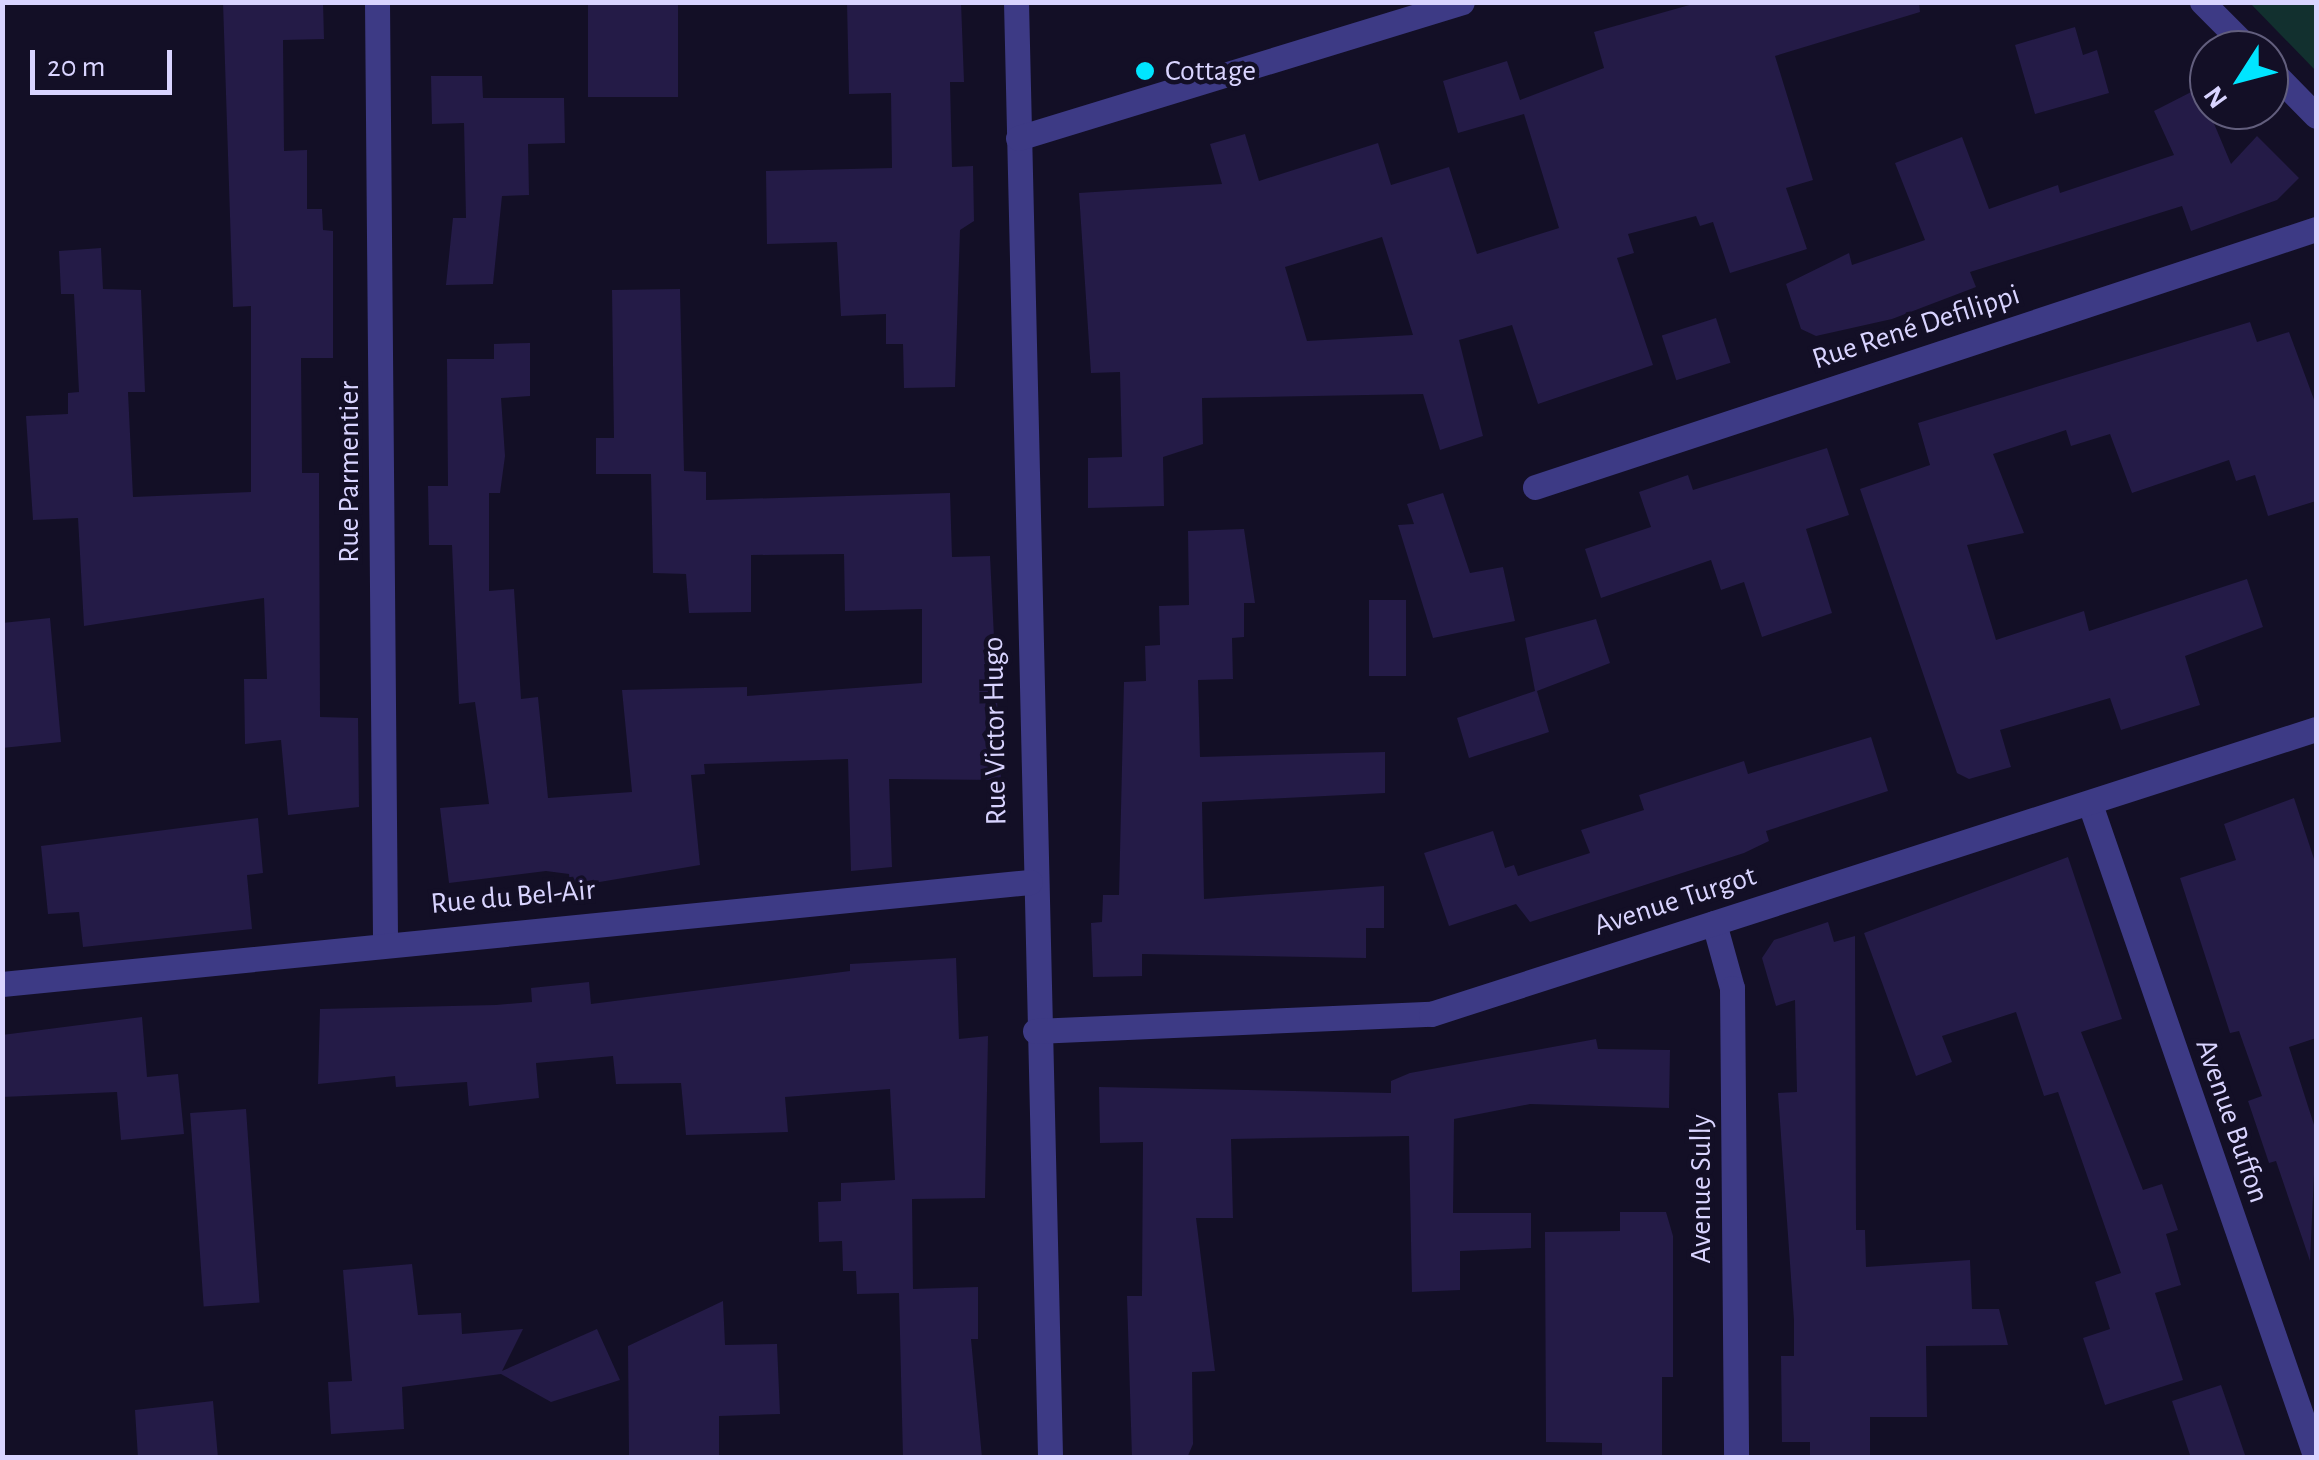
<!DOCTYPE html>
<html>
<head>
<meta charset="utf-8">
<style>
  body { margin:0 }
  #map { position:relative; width:2319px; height:1460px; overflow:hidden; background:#130f26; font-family:"Alegreya Sans",sans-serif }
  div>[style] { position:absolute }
  .green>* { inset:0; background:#12302f }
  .building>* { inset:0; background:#241b47; transform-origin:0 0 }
  .minor>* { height:25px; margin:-12.5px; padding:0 12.5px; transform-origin:12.5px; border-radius:12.5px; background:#3d3a85 }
  .tertiary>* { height:25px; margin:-12.5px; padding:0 12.5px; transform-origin:12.5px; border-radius:12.5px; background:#3d3a85 }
  .dots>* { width:28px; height:28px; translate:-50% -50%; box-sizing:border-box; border:5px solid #130f26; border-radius:50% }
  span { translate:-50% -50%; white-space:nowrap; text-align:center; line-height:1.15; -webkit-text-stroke:9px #130f26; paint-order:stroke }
  .poi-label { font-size:30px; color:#d9d4ff }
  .left { translate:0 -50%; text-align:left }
  .street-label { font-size:30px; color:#d9d4ff }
  .frame { position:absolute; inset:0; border:5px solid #d9d4ff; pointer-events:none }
  .north { position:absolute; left:2189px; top:30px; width:100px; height:100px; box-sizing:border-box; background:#130f26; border:2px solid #625e7d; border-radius:50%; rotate:234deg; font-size:28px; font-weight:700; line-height:40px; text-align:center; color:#d9d4ff }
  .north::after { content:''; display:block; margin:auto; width:35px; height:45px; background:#00e5ff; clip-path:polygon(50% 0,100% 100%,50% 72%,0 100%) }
  .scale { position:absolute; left:30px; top:50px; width:142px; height:45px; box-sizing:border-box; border:5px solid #d9d4ff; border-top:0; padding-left:12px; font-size:30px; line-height:35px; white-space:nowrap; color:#d9d4ff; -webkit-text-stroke:8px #130f26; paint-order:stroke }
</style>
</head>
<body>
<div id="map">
  <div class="green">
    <i style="clip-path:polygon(2250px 3px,2316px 3px,2316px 71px)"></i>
  </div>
  <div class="building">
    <i style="clip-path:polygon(223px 2px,323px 2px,324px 39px,283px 40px,284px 151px,307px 150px,307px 209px,322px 209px,323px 230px,333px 231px,333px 358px,301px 358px,302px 473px,319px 473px,320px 717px,358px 718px,359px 807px,288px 815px,281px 740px,245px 744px,244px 679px,267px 679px,264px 598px,84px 626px,78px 518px,33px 520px,26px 416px,68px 414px,68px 393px,79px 392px,74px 294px,61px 294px,59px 251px,101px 248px,103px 289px,141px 290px,145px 392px,128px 392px,133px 497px,251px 492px,251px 306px,233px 307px)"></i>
    <i style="left:588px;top:2px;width:90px;height:95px"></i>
    <i style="clip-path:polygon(847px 2px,961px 2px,964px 82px,950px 82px,952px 167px,973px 166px,974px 221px,960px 230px,955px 387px,904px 388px,903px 344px,886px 344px,886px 314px,841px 316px,837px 242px,767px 244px,766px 171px,892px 168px,891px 93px,849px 94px)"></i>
    <i style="clip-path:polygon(evenodd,1700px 2px,1919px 2px,1920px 12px,1775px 56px,1813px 180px,1786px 188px,1807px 249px,1730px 273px,1713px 222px,1700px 226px,1696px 216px,1628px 234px,1634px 253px,1617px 258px,1653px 365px,1538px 404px,1512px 325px,1459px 340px,1483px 436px,1440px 450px,1423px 394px,1202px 398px,1203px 444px,1163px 457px,1164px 506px,1088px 508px,1088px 458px,1122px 457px,1120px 372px,1091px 373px,1079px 193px,1222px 184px,1210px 144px,1245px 134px,1259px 181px,1378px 143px,1391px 185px,1449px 167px,1477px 254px,1559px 228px,1524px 114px,1458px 133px,1443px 81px,1507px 61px,1520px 100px,1604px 68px,1594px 32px,1700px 2px,1382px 237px,1413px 335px,1307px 341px,1285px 267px,1382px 237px)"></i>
    <i style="clip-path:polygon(2075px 27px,2083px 55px,2097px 50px,2109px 93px,2035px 114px,2015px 45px)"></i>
    <i style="clip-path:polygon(431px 76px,482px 76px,483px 98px,564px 98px,565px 143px,528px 144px,529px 195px,502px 196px,493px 284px,446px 285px,453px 218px,466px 218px,464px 123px,432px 124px)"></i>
    <i style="clip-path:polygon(2199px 88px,2231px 164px,2257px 136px,2299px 178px,2277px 200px,2191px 231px,2182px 206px,1970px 272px,1976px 287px,1892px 319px,1816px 336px,1801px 329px,1786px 284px,1849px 253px,1852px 265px,1925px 240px,1895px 163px,1962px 137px,1989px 209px,2058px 185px,2060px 193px,2174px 155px,2154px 111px)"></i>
    <i style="clip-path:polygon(680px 289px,684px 471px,706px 472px,706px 500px,950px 493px,952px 557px,990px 556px,1001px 780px,889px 779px,892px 867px,851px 871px,848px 759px,704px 764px,705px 774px,691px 775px,700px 865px,570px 887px,569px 874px,546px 871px,449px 883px,440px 808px,489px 804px,475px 702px,459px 704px,452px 545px,429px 545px,428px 486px,448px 486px,447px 359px,494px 359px,494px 344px,530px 343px,530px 396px,501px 398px,505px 456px,500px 493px,489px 493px,489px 591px,514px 589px,521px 699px,538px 697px,548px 798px,632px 792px,622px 690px,747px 687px,747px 696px,922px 683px,922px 609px,845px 611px,844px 554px,751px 555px,751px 612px,689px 613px,686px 574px,653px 573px,651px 474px,596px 474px,596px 438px,614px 438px,612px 290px)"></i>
    <i style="left:1716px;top:318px;width:47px;height:57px;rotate:72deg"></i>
    <i style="clip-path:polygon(2250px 322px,2257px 342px,2289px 332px,2316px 405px,2316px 501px,2268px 516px,2255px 475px,2236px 481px,2229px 460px,2132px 493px,2110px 434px,2071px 446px,2066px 430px,1993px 454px,2024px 533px,1967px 545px,1996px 640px,2084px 611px,2089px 631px,2247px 579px,2263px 627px,2185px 656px,2200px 705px,2121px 730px,2110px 698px,2000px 730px,2011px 767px,1969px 779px,1957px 773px,1860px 489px,1930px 465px,1918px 423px)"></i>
    <i style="clip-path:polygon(1827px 448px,1849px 515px,1806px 529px,1832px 613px,1762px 637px,1744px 582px,1721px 590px,1711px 560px,1601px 598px,1585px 549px,1651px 527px,1639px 492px,1688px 475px,1693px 490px)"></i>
    <i style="clip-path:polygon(1443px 493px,1470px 573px,1503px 567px,1515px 621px,1433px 638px,1398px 525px,1414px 524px,1407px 504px)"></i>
    <i style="clip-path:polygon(1244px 529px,1255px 603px,1244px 603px,1244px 637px,1232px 638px,1233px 679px,1198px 680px,1200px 757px,1385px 752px,1385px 793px,1202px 802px,1204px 899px,1384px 886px,1384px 928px,1366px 928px,1366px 958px,1142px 954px,1142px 976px,1093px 977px,1091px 923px,1102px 922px,1103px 895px,1119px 895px,1124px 682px,1146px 681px,1145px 646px,1160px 645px,1159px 606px,1189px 605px,1188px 531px)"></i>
    <i style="left:1369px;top:600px;width:37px;height:76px"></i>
    <i style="clip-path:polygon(50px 618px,61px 742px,2px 748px,2px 623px)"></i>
    <i style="clip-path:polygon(1596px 619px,1610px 663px,1537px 691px,1549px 732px,1469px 758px,1457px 718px,1535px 691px,1525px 638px)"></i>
    <i style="clip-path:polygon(1871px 737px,1888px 791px,1766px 831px,1769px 841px,1744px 853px,1530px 922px,1516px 904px,1449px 926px,1424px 853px,1493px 831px,1505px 868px,1514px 865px,1518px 876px,1590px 853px,1581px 830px,1644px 810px,1639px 795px,1744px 761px,1748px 774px)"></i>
    <i style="clip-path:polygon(2294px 798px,2316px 865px,2316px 1038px,2289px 1047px,2316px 1131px,2310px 1261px,2276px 1161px,2269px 1163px,2248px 1101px,2262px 1096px,2239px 1031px,2230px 1033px,2180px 878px,2236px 860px,2224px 824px)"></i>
    <i style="clip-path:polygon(258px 818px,263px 873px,247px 875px,252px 929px,83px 947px,79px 912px,48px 914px,41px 846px)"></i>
    <i style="clip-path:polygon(2068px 857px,2122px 1019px,2081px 1032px,2143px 1190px,2162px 1184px,2178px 1230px,2166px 1234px,2181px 1285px,2155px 1293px,2183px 1380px,2105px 1405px,2083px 1338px,2110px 1329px,2095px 1282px,2121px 1273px,2058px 1092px,2044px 1096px,2016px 1012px,1942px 1036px,1952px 1062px,1916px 1076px,1864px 933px)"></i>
    <i style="clip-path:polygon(1828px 922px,1834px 942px,1855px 936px,1856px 1230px,1865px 1230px,1866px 1267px,1970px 1260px,1972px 1309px,1999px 1309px,2008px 1345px,1926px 1346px,1927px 1417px,1870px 1417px,1870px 1458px,1810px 1458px,1810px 1442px,1782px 1442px,1781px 1356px,1794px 1356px,1794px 1320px,1778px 1093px,1797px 1092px,1795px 1000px,1776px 1006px,1762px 958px,1774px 940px)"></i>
    <i style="clip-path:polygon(956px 958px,959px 1039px,988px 1036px,985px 1198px,912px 1199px,913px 1289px,978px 1287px,978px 1339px,971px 1339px,982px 1458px,903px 1458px,899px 1293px,857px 1294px,856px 1271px,843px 1271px,842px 1241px,819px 1242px,818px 1202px,841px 1201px,841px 1183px,895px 1180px,890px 1089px,785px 1097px,788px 1132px,686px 1135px,681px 1083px,616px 1084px,613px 1056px,536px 1063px,539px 1098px,469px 1106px,467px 1082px,396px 1087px,395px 1076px,318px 1084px,320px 1009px,496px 1005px,532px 1002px,531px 988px,589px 982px,591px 1004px,850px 971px,850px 964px)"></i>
    <i style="clip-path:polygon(142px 1017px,147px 1077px,178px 1074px,184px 1134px,121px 1140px,117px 1092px,2px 1097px,2px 1035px)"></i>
    <i style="clip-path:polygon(1596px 1039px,1598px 1049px,1670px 1050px,1669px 1108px,1530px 1104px,1454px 1119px,1453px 1213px,1531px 1213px,1531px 1248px,1460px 1251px,1460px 1290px,1412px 1292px,1409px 1136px,1231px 1139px,1233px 1218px,1196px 1218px,1215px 1371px,1192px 1372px,1193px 1444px,1187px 1458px,1132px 1458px,1127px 1296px,1142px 1296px,1143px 1142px,1100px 1143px,1099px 1087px,1391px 1093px,1391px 1081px,1410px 1073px)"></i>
    <i style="left:246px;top:1109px;width:194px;height:56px;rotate:86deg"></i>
    <i style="clip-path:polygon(1620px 1212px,1666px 1212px,1673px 1236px,1673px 1377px,1662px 1377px,1662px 1458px,1602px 1458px,1602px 1443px,1546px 1442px,1545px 1232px,1620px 1231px)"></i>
    <i style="clip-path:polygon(412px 1264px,418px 1315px,461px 1313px,462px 1334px,523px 1329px,502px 1371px,597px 1329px,620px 1380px,551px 1402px,501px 1374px,402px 1387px,404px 1429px,331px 1434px,328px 1382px,352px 1381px,343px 1270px)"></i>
    <i style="clip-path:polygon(723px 1301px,725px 1345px,777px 1344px,780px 1414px,719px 1416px,719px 1458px,629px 1455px,628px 1346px)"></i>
    <i style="clip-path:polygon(2221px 1385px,2246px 1458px,2191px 1458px,2172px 1401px)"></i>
    <i style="clip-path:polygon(213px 1401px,218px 1458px,138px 1458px,135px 1410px)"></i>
  </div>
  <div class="minor">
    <i style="left:377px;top:2px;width:939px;rotate:89.51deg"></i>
    <i style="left:1016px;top:2px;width:1456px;rotate:88.66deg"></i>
    <i style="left:1018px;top:138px;width:464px;rotate:-17deg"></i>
    <i style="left:1535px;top:487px;width:823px;rotate:-18.28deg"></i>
    <i style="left:2090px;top:804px;width:692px;rotate:70.94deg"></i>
    <i style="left:1714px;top:923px;width:67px;rotate:74.5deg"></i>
    <i style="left:1732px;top:988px;width:470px;rotate:89.5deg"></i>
    <i style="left:2px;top:984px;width:1033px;rotate:-5.67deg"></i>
    <i style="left:1035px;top:1031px;width:396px;rotate:-2.5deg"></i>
    <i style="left:1431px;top:1014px;width:930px;rotate:-17.85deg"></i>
  </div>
  <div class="tertiary">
    <i style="left:2202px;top:2px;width:68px;rotate:45deg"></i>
    <i style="left:2269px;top:68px;width:67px;rotate:45.6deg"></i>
  </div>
  <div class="dots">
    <i style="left:1145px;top:71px;background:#00e5ff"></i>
  </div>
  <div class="poi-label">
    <span class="left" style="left:1165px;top:71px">Cottage</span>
  </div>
  <div class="street-label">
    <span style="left:1916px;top:327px;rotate:-18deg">Rue René Defilippi</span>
    <span style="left:349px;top:472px;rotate:-90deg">Rue Parmentier</span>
    <span style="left:995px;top:731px;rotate:-91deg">Rue Victor Hugo</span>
    <span style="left:513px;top:897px;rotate:-5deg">Rue du Bel-Air</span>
    <span style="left:1675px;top:901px;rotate:-18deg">Avenue Turgot</span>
    <span style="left:2232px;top:1121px;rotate:71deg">Avenue Buffon</span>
    <span style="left:1701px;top:1189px;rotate:-90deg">Avenue Sully</span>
  </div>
  <div class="frame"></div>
  <div class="north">N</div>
  <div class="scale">20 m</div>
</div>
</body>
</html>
